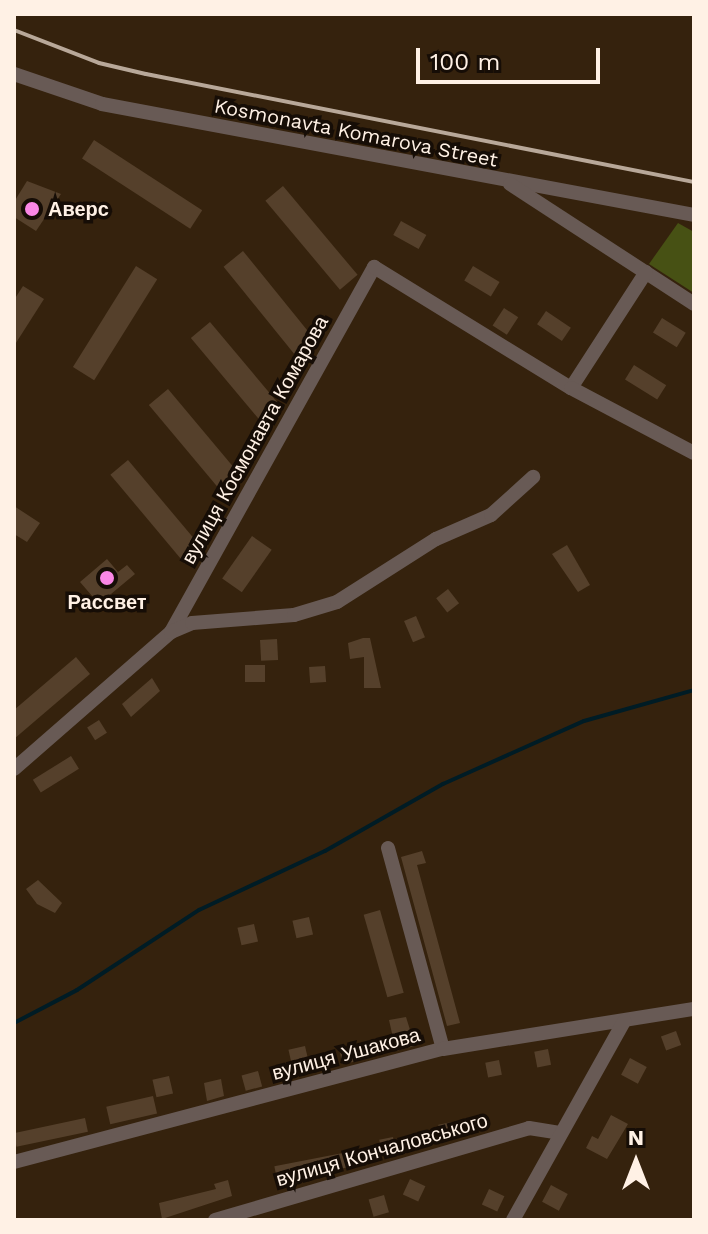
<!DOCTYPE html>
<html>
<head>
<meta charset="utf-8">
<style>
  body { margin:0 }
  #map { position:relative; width:708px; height:1234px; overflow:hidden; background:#35220d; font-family:"Work Sans",sans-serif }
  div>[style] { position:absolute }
  .green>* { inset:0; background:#475114 }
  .stream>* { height:4px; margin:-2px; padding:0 2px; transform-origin:2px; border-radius:2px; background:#001c25 }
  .building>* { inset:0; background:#55402b; transform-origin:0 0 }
  .minor>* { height:14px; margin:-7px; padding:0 7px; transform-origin:7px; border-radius:7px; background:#685a55 }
  .rail>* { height:4px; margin:-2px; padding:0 2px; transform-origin:2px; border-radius:2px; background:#b8a899 }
  .dots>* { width:22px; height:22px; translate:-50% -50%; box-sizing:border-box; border:4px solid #160d06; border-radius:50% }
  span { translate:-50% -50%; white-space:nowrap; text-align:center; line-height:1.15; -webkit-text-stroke:7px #160d06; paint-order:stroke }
  .street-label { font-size:20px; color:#fff1e5 }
  .poi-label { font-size:20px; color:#fff1e5; font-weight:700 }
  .left { translate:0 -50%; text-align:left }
  .frame { position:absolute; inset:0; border:16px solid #fff1e5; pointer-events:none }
  .north { position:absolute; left:596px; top:1122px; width:80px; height:80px; -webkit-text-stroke:6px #160d06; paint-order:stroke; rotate:0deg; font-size:22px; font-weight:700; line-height:32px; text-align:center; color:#fff1e5 }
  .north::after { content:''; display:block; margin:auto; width:28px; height:36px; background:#fff1e5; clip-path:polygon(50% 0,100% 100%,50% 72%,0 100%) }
  .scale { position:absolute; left:416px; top:48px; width:184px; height:36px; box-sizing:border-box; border:4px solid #fff1e5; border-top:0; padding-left:10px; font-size:24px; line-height:28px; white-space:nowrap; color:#fff1e5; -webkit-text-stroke:6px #160d06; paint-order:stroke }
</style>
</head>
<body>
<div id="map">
  <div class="green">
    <i style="clip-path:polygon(678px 223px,694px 232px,694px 293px,649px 264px)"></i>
  </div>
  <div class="stream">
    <i style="left:14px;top:1023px;width:71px;rotate:-27.6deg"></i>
    <i style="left:77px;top:990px;width:146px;rotate:-33.3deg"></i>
    <i style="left:199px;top:910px;width:139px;rotate:-25.1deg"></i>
    <i style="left:325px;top:851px;width:136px;rotate:-29.6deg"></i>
    <i style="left:443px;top:784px;width:154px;rotate:-24.1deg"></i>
    <i style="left:584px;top:721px;width:114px;rotate:-15.7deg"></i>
  </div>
  <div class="building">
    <i style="left:94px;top:140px;width:129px;height:22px;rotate:33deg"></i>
    <i style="clip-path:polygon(27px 181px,61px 194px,36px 231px,14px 217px,14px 202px)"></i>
    <i style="left:283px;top:186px;width:116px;height:23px;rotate:50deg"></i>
    <i style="left:401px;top:221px;width:29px;height:16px;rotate:29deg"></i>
    <i style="left:243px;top:251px;width:121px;height:25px;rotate:51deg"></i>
    <i style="left:136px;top:266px;width:25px;height:119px;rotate:32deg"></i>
    <i style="left:473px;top:266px;width:31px;height:17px;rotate:31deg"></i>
    <i style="clip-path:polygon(23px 286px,44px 299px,14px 346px,14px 300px)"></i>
    <i style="left:504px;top:308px;width:17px;height:21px;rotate:33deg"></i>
    <i style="left:546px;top:311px;width:30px;height:16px;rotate:34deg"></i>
    <i style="left:662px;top:318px;width:28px;height:17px;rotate:32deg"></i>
    <i style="left:210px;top:322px;width:114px;height:25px;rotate:50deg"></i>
    <i style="left:634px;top:365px;width:38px;height:17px;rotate:32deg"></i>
    <i style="left:168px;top:389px;width:118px;height:25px;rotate:50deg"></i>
    <i style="left:128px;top:460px;width:116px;height:23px;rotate:50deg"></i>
    <i style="clip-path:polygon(14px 506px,40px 523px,27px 542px,14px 534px)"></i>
    <i style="left:252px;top:536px;width:24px;height:52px;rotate:35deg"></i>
    <i style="clip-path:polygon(567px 545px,590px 585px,578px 592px,552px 554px)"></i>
    <i style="clip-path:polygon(107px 559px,118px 572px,127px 565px,135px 574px,99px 604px,80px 582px)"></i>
    <i style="left:448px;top:589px;width:18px;height:15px;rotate:52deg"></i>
    <i style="left:416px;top:616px;width:23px;height:13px;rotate:67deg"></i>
    <i style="clip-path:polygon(363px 638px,370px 638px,381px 688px,364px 688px,364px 657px,350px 659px,348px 643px)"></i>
    <i style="left:277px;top:639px;width:21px;height:17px;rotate:87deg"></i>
    <i style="clip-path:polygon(76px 657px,90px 674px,14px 739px,14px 710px)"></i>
    <i style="left:265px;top:665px;width:17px;height:20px;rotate:90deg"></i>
    <i style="left:325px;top:666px;width:16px;height:16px;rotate:86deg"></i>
    <i style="clip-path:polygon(152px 678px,160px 691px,131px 717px,122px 704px)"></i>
    <i style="left:99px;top:720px;width:15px;height:14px;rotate:58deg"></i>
    <i style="left:71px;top:756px;width:15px;height:45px;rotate:58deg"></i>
    <i style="clip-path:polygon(422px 851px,426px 863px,417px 865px,460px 1023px,447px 1026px,401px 857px)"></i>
    <i style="clip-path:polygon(38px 880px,62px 903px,55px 913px,37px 904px,26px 889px)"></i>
    <i style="left:380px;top:910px;width:86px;height:17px;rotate:74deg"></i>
    <i style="left:309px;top:917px;width:18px;height:17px;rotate:77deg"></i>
    <i style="left:254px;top:924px;width:18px;height:17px;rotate:77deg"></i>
    <i style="clip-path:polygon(406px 1017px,415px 1046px,396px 1051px,389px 1020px)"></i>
    <i style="left:676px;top:1031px;width:15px;height:16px;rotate:70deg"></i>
    <i style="left:305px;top:1046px;width:18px;height:17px;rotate:77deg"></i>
    <i style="left:356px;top:1046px;width:15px;height:17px;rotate:79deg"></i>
    <i style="left:548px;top:1049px;width:16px;height:14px;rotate:79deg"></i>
    <i style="left:630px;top:1058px;width:19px;height:19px;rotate:28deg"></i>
    <i style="left:499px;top:1060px;width:15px;height:14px;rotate:79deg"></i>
    <i style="left:258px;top:1071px;width:16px;height:17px;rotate:75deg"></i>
    <i style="left:169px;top:1076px;width:18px;height:17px;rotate:77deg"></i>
    <i style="clip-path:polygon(221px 1079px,224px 1096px,207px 1101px,204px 1083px)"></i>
    <i style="left:153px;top:1096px;width:18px;height:48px;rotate:77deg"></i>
    <i style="clip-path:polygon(611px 1115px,628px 1124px,607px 1159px,586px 1148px,592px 1136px,598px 1139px)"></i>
    <i style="left:85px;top:1118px;width:14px;height:73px;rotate:78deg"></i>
    <i style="left:452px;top:1122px;width:15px;height:14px;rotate:79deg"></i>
    <i style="left:393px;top:1137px;width:16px;height:14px;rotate:79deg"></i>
    <i style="left:348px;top:1152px;width:15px;height:75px;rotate:79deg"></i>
    <i style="left:410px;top:1179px;width:17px;height:17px;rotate:25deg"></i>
    <i style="clip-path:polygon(228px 1180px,232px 1196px,162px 1219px,159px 1203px,216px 1189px,214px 1184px)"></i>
    <i style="left:551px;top:1185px;width:19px;height:19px;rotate:28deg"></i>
    <i style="left:489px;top:1189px;width:17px;height:17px;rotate:25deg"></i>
    <i style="left:384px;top:1195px;width:18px;height:16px;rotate:74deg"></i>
  </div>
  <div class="minor">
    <i style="left:14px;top:74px;width:93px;rotate:18.8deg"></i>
    <i style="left:102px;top:104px;width:602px;rotate:10.62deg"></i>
    <i style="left:510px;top:184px;width:220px;rotate:33.1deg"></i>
    <i style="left:571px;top:388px;width:138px;rotate:-57.1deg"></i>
    <i style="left:171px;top:632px;width:418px;rotate:-60.9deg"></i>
    <i style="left:374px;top:267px;width:231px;rotate:31.6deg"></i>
    <i style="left:571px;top:388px;width:139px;rotate:27.9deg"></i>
    <i style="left:14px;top:769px;width:208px;rotate:-41.1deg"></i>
    <i style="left:171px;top:632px;width:23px;rotate:-23deg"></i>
    <i style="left:192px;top:623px;width:102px;rotate:-4.5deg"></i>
    <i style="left:294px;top:615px;width:45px;rotate:-16.8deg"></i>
    <i style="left:337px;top:602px;width:117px;rotate:-32.5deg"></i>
    <i style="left:436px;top:539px;width:60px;rotate:-23.6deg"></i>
    <i style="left:491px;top:515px;width:57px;rotate:-42.1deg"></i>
    <i style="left:388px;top:848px;width:208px;rotate:74.7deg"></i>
    <i style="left:14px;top:1162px;width:444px;rotate:-14.8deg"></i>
    <i style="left:443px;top:1049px;width:254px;rotate:-9.1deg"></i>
    <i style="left:215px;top:1220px;width:327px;rotate:-16.3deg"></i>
    <i style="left:529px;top:1128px;width:31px;rotate:9deg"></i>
    <i style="left:513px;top:1220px;width:228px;rotate:-60.8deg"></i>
  </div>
  <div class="rail">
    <i style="left:14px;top:30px;width:91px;rotate:21.2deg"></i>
    <i style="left:99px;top:63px;width:48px;rotate:13.2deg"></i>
    <i style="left:146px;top:74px;width:559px;rotate:11.15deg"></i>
  </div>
  <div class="dots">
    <i style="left:32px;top:209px;background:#fa87e6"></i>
    <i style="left:107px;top:578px;background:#fa87e6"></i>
  </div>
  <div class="street-label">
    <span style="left:356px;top:133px;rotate:11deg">Kosmonavta Komarova Street</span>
    <span style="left:255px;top:440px;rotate:-61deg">вулиця Космонавта Комарова</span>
    <span style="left:346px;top:1054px;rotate:-15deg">вулиця Ушакова</span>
    <span style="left:382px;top:1150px;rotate:-16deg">вулиця Кончаловського</span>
  </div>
  <div class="poi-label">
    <span class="left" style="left:48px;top:209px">Аверс</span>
    <span style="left:107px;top:602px">Рассвет</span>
  </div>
  <div class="frame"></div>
  <div class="north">N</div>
  <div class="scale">100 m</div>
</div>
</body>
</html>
